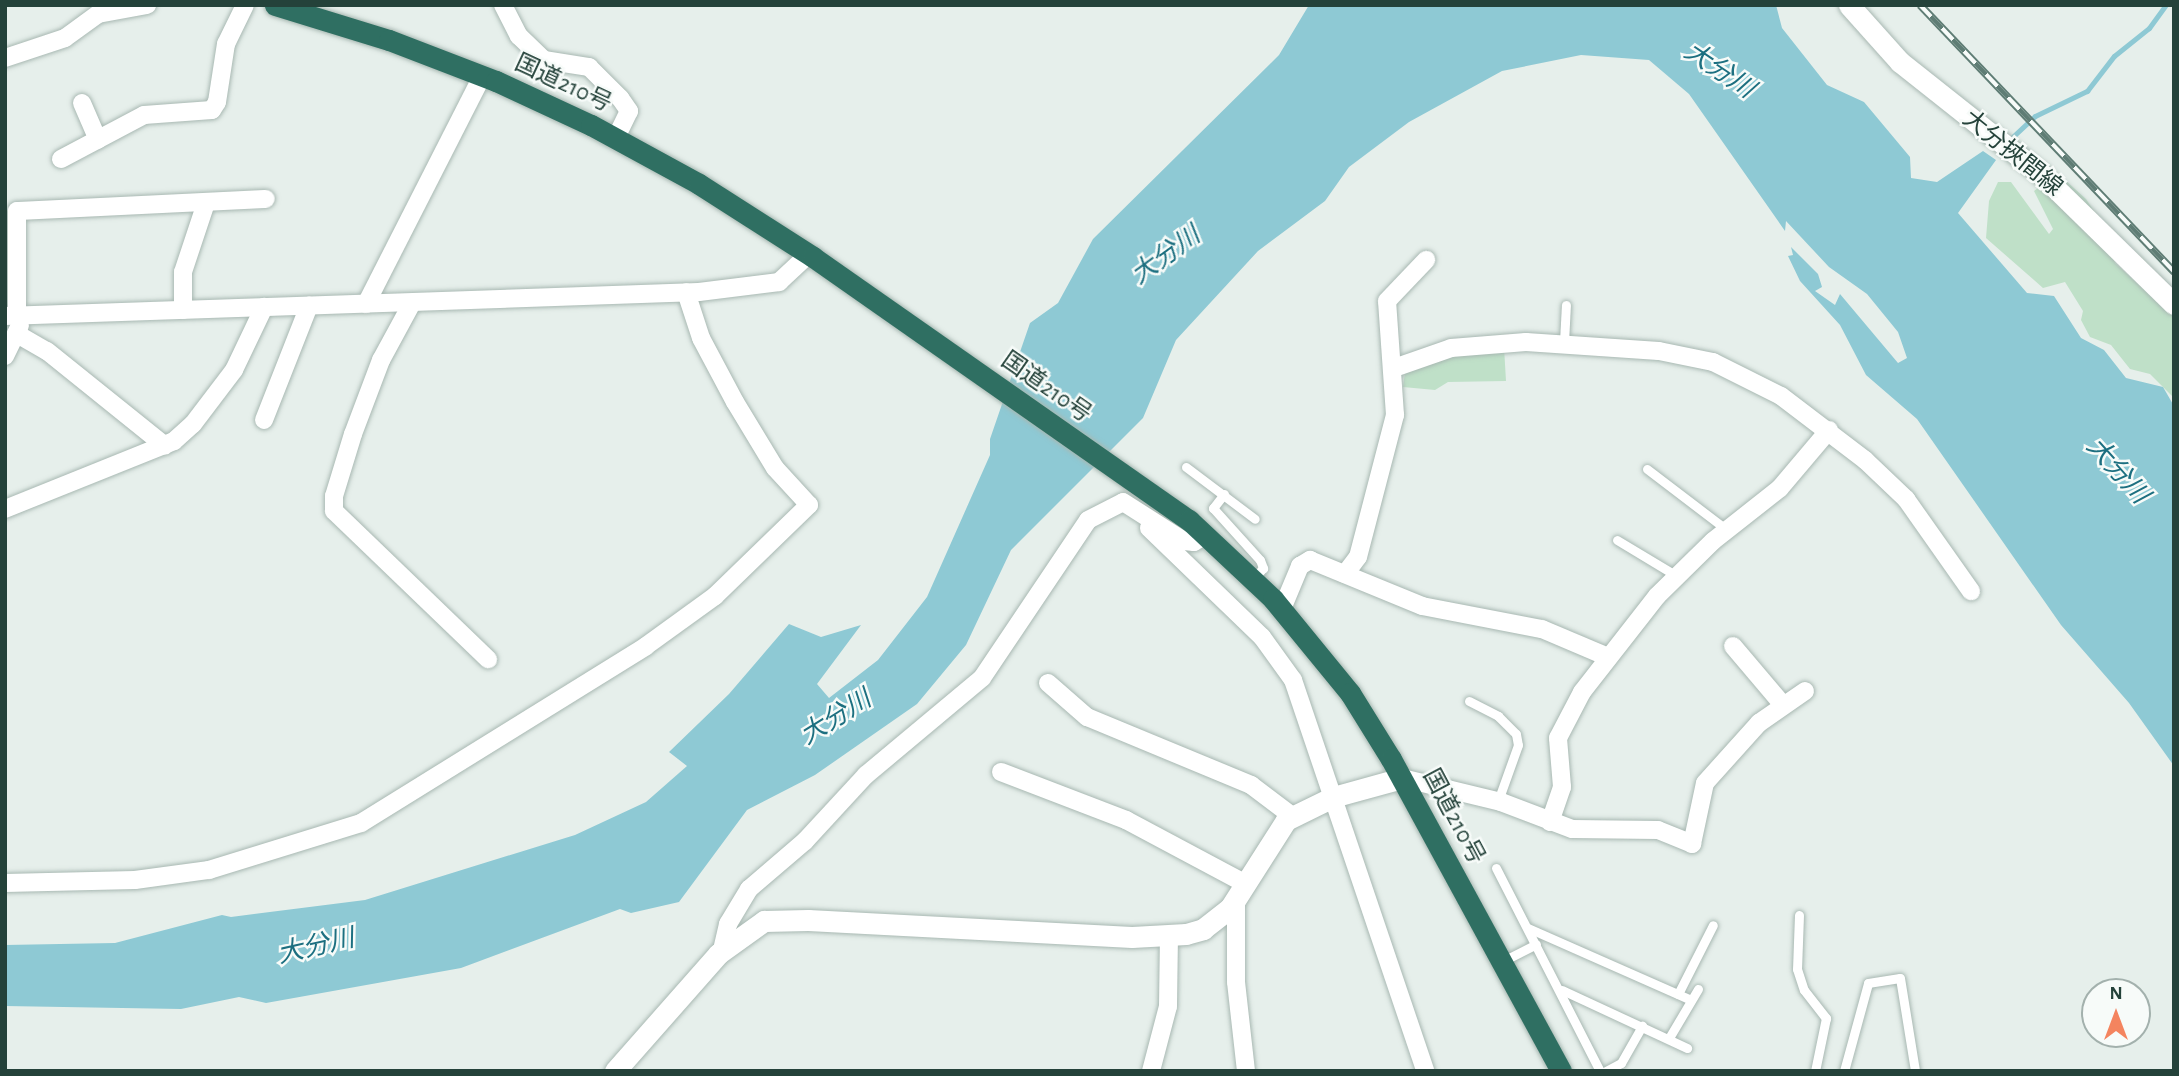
<!DOCTYPE html>
<html>
<head>
<meta charset="utf-8">
<style>
  body { margin:0 }
  #map { position:relative; width:2179px; height:1076px; overflow:hidden; background:#e6efeb; font-family:"Alegreya Sans","Noto Sans JP",sans-serif }
  div>[style] { position:absolute }
  .green>* { inset:0; background:#bfe0c8 }
  .water>* { inset:0; background:#8ec9d4 }
  .stream>* { height:5px; margin:-2.5px; padding:0 2.5px; transform-origin:2.5px; border-radius:2.5px; background:#8ec9d4 }
  .roads { filter:drop-shadow(0 0 2px #a8b8b2) drop-shadow(0 0 2px #a8b8b2) }
  .lane>* { height:9px; margin:-4.5px; padding:0 4.5px; transform-origin:4.5px; border-radius:4.5px; background:#fff }
  .street>* { height:18px; margin:-9px; padding:0 9px; transform-origin:9px; border-radius:9px; background:#fff }
  .secondary>* { height:21px; margin:-10.5px; padding:0 10.5px; transform-origin:10.5px; border-radius:10.5px; background:#fff }
  .highway>* { height:21px; margin:-10.5px; padding:0 10.5px; transform-origin:10.5px; border-radius:10.5px; background:#2f6f62 }
  .rail>* { height:8px; margin-top:-4px; transform-origin:0; background:repeating-linear-gradient(90deg,#f7fbf9 0 16px,#5f7d75 0 32px); box-sizing:border-box; border-block:2px solid #5f7d75 }
  span { translate:-50% -50%; white-space:nowrap; text-align:center; line-height:1.15; -webkit-text-stroke:5px #f7fbf9; paint-order:stroke }
  .street-label { font-size:24px; color:#24423a }
  .water-label { font-size:26px; color:#1c6f80; font-style:italic }
  .frame { position:absolute; inset:0; border:7px solid #24423a; pointer-events:none }
  .north { position:absolute; left:2081px; top:978px; width:70px; height:70px; box-sizing:border-box; background:#f7fbf9; border:2px solid #a3b1ad; border-radius:50%; rotate:0deg; font-size:19px; font-weight:700; line-height:28px; text-align:center; color:#24423a }
  .north::after { content:''; display:block; margin:auto; width:24px; height:32px; background:#f4845f; clip-path:polygon(50% 0,100% 100%,50% 72%,0 100%) }
</style>
</head>
<body>
<div id="map">
  <div class="green">
    <i style="clip-path:polygon(2049px 179px,2065px 180px,2086px 199px,2103px 225px,2115px 263px,2174px 317px,2174px 398px,2150px 374px,2130px 369px,2111px 345px,2090px 337px,2081px 320px,2083px 311px,2065px 282px,2043px 288px,1986px 238px,1989px 201px,1998px 182px,2011px 182px,2049px 234px,2053px 229px,2034px 191px)"></i>
    <i style="clip-path:polygon(1504px 347px,1506px 381px,1448px 382px,1435px 390px,1403px 387px,1406px 365px)"></i>
  </div>
  <div class="water">
    <i style="clip-path:polygon(1309px 5px,1776px 5px,1782px 28px,1827px 85px,1864px 102px,1910px 157px,1911px 178px,1937px 182px,1983px 151px,1996px 160px,1958px 213px,2027px 293px,2054px 296px,2081px 338px,2104px 350px,2126px 378px,2163px 387px,2174px 406px,2174px 766px,2129px 703px,2061px 625px,1917px 419px,1866px 375px,1840px 325px,1800px 281px,1788px 256px,1793px 255px,1791px 247px,1818px 274px,1822px 287px,1815px 291px,1835px 305px,1840px 294px,1898px 363px,1907px 358px,1898px 332px,1867px 294px,1829px 267px,1786px 221px,1785px 231px,1689px 94px,1649px 60px,1581px 55px,1502px 71px,1409px 122px,1349px 167px,1325px 201px,1258px 251px,1176px 340px,1143px 418px,1011px 550px,966px 645px,917px 704px,815px 775px,747px 810px,679px 902px,631px 913px,620px 909px,461px 968px,266px 1003px,239px 997px,181px 1009px,5px 1006px,5px 945px,115px 943px,222px 915px,231px 917px,365px 900px,575px 835px,646px 802px,687px 766px,669px 752px,729px 694px,789px 624px,821px 637px,861px 625px,817px 684px,829px 698px,878px 660px,927px 597px,990px 455px,990px 439px,1030px 323px,1058px 303px,1093px 239px,1279px 55px)"></i>
  </div>
  <div class="stream">
    <i style="left:2007px;top:142px;width:38px;rotate:-43deg"></i>
    <i style="left:2035px;top:116px;width:58px;rotate:-25.7deg"></i>
    <i style="left:2087px;top:91px;width:44px;rotate:-52.4deg"></i>
    <i style="left:2114px;top:56px;width:45px;rotate:-38.7deg"></i>
    <i style="left:2149px;top:28px;width:29px;rotate:-54deg"></i>
  </div>
  <div class="roads">
    <div class="lane">
      <i style="left:1564px;top:342px;width:37px;rotate:-87deg"></i>
      <i style="left:1186px;top:467px;width:86px;rotate:37deg"></i>
      <i style="left:1647px;top:469px;width:101px;rotate:37.3deg"></i>
      <i style="left:1224px;top:494px;width:18px;rotate:128deg"></i>
      <i style="left:1213px;top:508px;width:70px;rotate:47.9deg"></i>
      <i style="left:1260px;top:560px;width:9px;rotate:69deg"></i>
      <i style="left:1263px;top:568px;width:15px;rotate:132deg"></i>
      <i style="left:1617px;top:540px;width:70px;rotate:31deg"></i>
      <i style="left:1469px;top:701px;width:33px;rotate:27deg"></i>
      <i style="left:1498px;top:716px;width:25px;rotate:45deg"></i>
      <i style="left:1516px;top:734px;width:11px;rotate:80deg"></i>
      <i style="left:1518px;top:745px;width:59px;rotate:109.7deg"></i>
      <i style="left:1496px;top:868px;width:228px;rotate:62.9deg"></i>
      <i style="left:1799px;top:915px;width:54px;rotate:92.1deg"></i>
      <i style="left:1797px;top:969px;width:22px;rotate:72deg"></i>
      <i style="left:1804px;top:990px;width:36px;rotate:52deg"></i>
      <i style="left:1826px;top:1018px;width:54px;rotate:101.7deg"></i>
      <i style="left:1528px;top:928px;width:178px;rotate:23.8deg"></i>
      <i style="left:1503px;top:961px;width:37px;rotate:-27deg"></i>
      <i style="left:1562px;top:990px;width:138px;rotate:24.9deg"></i>
      <i style="left:1678px;top:994px;width:77px;rotate:-63.1deg"></i>
      <i style="left:1669px;top:1038px;width:57px;rotate:-59.4deg"></i>
      <i style="left:1606px;top:1071px;width:17px;rotate:-28deg"></i>
      <i style="left:1621px;top:1063px;width:43px;rotate:-60.4deg"></i>
      <i style="left:1844px;top:1071px;width:91px;rotate:-74.7deg"></i>
      <i style="left:1868px;top:983px;width:32px;rotate:-9deg"></i>
      <i style="left:1900px;top:978px;width:94px;rotate:80.8deg"></i>
    </div>
    <div class="street">
      <i style="left:503px;top:5px;width:35px;rotate:63deg"></i>
      <i style="left:519px;top:36px;width:35px;rotate:44deg"></i>
      <i style="left:544px;top:60px;width:46px;rotate:8.8deg"></i>
      <i style="left:589px;top:67px;width:44px;rotate:45deg"></i>
      <i style="left:620px;top:98px;width:16px;rotate:55deg"></i>
      <i style="left:629px;top:111px;width:30px;rotate:116deg"></i>
      <i style="left:5px;top:58px;width:63px;rotate:-18.4deg"></i>
      <i style="left:65px;top:38px;width:41px;rotate:-36deg"></i>
      <i style="left:98px;top:14px;width:50px;rotate:-10.4deg"></i>
      <i style="left:82px;top:103px;width:40px;rotate:66.6deg"></i>
      <i style="left:61px;top:159px;width:94px;rotate:-27.9deg"></i>
      <i style="left:144px;top:115px;width:68px;rotate:-4.2deg"></i>
      <i style="left:212px;top:110px;width:9px;rotate:-58deg"></i>
      <i style="left:217px;top:102px;width:59px;rotate:-81.2deg"></i>
      <i style="left:226px;top:44px;width:43px;rotate:-64deg"></i>
      <i style="left:412px;top:303px;width:65px;rotate:118.5deg"></i>
      <i style="left:381px;top:360px;width:79px;rotate:110.7deg"></i>
      <i style="left:353px;top:434px;width:65px;rotate:107deg"></i>
      <i style="left:334px;top:496px;width:15px;rotate:90deg"></i>
      <i style="left:334px;top:511px;width:214px;rotate:43.9deg"></i>
      <i style="left:366px;top:304px;width:256px;rotate:-63deg"></i>
      <i style="left:183px;top:310px;width:38px;rotate:-90deg"></i>
      <i style="left:183px;top:272px;width:73px;rotate:-71.6deg"></i>
      <i style="left:17px;top:315px;width:104px;rotate:-90deg"></i>
      <i style="left:17px;top:211px;width:249px;rotate:-2.8deg"></i>
      <i style="left:5px;top:316px;width:694px;rotate:-1.98deg"></i>
      <i style="left:699px;top:292px;width:81px;rotate:-7.1deg"></i>
      <i style="left:779px;top:282px;width:41px;rotate:-43deg"></i>
      <i style="left:17px;top:334px;width:34px;rotate:30deg"></i>
      <i style="left:47px;top:351px;width:151px;rotate:38.8deg"></i>
      <i style="left:5px;top:356px;width:34px;rotate:-64deg"></i>
      <i style="left:1394px;top:368px;width:60px;rotate:-19.3deg"></i>
      <i style="left:1451px;top:348px;width:75px;rotate:-4.6deg"></i>
      <i style="left:1526px;top:342px;width:133px;rotate:3.9deg"></i>
      <i style="left:1659px;top:351px;width:55px;rotate:11.5deg"></i>
      <i style="left:1713px;top:362px;width:76px;rotate:26.6deg"></i>
      <i style="left:1781px;top:396px;width:106px;rotate:37.3deg"></i>
      <i style="left:1865px;top:460px;width:57px;rotate:43.6deg"></i>
      <i style="left:1906px;top:499px;width:113px;rotate:54.8deg"></i>
      <i style="left:264px;top:420px;width:123px;rotate:-68.5deg"></i>
      <i style="left:5px;top:509px;width:182px;rotate:-21.9deg"></i>
      <i style="left:174px;top:441px;width:25px;rotate:-42deg"></i>
      <i style="left:193px;top:424px;width:68px;rotate:-52.8deg"></i>
      <i style="left:234px;top:370px;width:70px;rotate:-64.5deg"></i>
      <i style="left:1149px;top:528px;width:157px;rotate:44deg"></i>
      <i style="left:1262px;top:637px;width:53px;rotate:54.2deg"></i>
      <i style="left:1293px;top:680px;width:413px;rotate:71.3deg"></i>
      <i style="left:1345px;top:574px;width:21px;rotate:-53deg"></i>
      <i style="left:1358px;top:557px;width:147px;rotate:-75.4deg"></i>
      <i style="left:1395px;top:415px;width:114px;rotate:-94deg"></i>
      <i style="left:1387px;top:301px;width:57px;rotate:-46.4deg"></i>
      <i style="left:1282px;top:609px;width:47px;rotate:-67.3deg"></i>
      <i style="left:1300px;top:566px;width:12px;rotate:-31deg"></i>
      <i style="left:1310px;top:560px;width:121px;rotate:22.3deg"></i>
      <i style="left:1422px;top:606px;width:122px;rotate:10.9deg"></i>
      <i style="left:1542px;top:629px;width:72px;rotate:23deg"></i>
      <i style="left:1733px;top:646px;width:77px;rotate:49.7deg"></i>
      <i style="left:1048px;top:683px;width:52px;rotate:41.1deg"></i>
      <i style="left:1087px;top:717px;width:178px;rotate:22.5deg"></i>
      <i style="left:1251px;top:785px;width:51px;rotate:37.1deg"></i>
      <i style="left:1001px;top:772px;width:134px;rotate:21deg"></i>
      <i style="left:1126px;top:820px;width:136px;rotate:28.1deg"></i>
      <i style="left:1402px;top:778px;width:102px;rotate:13.6deg"></i>
      <i style="left:1501px;top:802px;width:76px;rotate:20.8deg"></i>
      <i style="left:1572px;top:829px;width:86px;rotate:0.7deg"></i>
      <i style="left:1658px;top:830px;width:37px;rotate:22deg"></i>
      <i style="left:1692px;top:844px;width:62px;rotate:-78deg"></i>
      <i style="left:1705px;top:783px;width:81px;rotate:-48deg"></i>
      <i style="left:1759px;top:723px;width:56px;rotate:-34.8deg"></i>
      <i style="left:1550px;top:822px;width:37px;rotate:-71deg"></i>
      <i style="left:1562px;top:787px;width:49px;rotate:-94.7deg"></i>
      <i style="left:1558px;top:738px;width:52px;rotate:-62.4deg"></i>
      <i style="left:1582px;top:692px;width:122px;rotate:-52deg"></i>
      <i style="left:1657px;top:596px;width:78px;rotate:-44.5deg"></i>
      <i style="left:1713px;top:541px;width:85px;rotate:-38.3deg"></i>
      <i style="left:1780px;top:488px;width:76px;rotate:-49.8deg"></i>
      <i style="left:5px;top:883px;width:130px;rotate:-1.3deg"></i>
      <i style="left:135px;top:880px;width:75px;rotate:-7.7deg"></i>
      <i style="left:209px;top:870px;width:159px;rotate:-17.2deg"></i>
      <i style="left:361px;top:823px;width:335px;rotate:-31.8deg"></i>
      <i style="left:646px;top:646px;width:85px;rotate:-35.9deg"></i>
      <i style="left:715px;top:596px;width:131px;rotate:-44.1deg"></i>
      <i style="left:809px;top:505px;width:50px;rotate:-132.6deg"></i>
      <i style="left:775px;top:468px;width:77px;rotate:-121.2deg"></i>
      <i style="left:735px;top:402px;width:72px;rotate:-118deg"></i>
      <i style="left:701px;top:338px;width:48px;rotate:-108.1deg"></i>
      <i style="left:1236px;top:901px;width:81px;rotate:90deg"></i>
      <i style="left:1236px;top:982px;width:90px;rotate:83.6deg"></i>
      <i style="left:722px;top:950px;width:27px;rotate:-77deg"></i>
      <i style="left:728px;top:924px;width:41px;rotate:-59deg"></i>
      <i style="left:749px;top:889px;width:74px;rotate:-40.6deg"></i>
      <i style="left:805px;top:841px;width:90px;rotate:-47.3deg"></i>
      <i style="left:866px;top:775px;width:151px;rotate:-39.9deg"></i>
      <i style="left:982px;top:678px;width:190px;rotate:-56.1deg"></i>
      <i style="left:1088px;top:520px;width:39px;rotate:-27deg"></i>
      <i style="left:1123px;top:502px;width:72px;rotate:32.6deg"></i>
      <i style="left:1184px;top:541px;width:10px;rotate:6deg"></i>
      <i style="left:1194px;top:542px;width:14px;rotate:-30deg"></i>
      <i style="left:1151px;top:1071px;width:67px;rotate:-75.3deg"></i>
      <i style="left:1168px;top:1006px;width:70px;rotate:-89.2deg"></i>
    </div>
    <div class="secondary">
      <i style="left:1849px;top:5px;width:76px;rotate:48.2deg"></i>
      <i style="left:1900px;top:62px;width:179px;rotate:38.4deg"></i>
      <i style="left:2040px;top:173px;width:187px;rotate:44.4deg"></i>
      <i style="left:615px;top:1071px;width:156px;rotate:-48.6deg"></i>
      <i style="left:718px;top:954px;width:57px;rotate:-35.7deg"></i>
      <i style="left:764px;top:921px;width:44px;rotate:-1.3deg"></i>
      <i style="left:808px;top:920px;width:324px;rotate:3deg"></i>
      <i style="left:1132px;top:937px;width:54px;rotate:-3.2deg"></i>
      <i style="left:1186px;top:934px;width:18px;rotate:-16deg"></i>
      <i style="left:1203px;top:929px;width:34px;rotate:-38deg"></i>
      <i style="left:1230px;top:908px;width:104px;rotate:-57.5deg"></i>
      <i style="left:1286px;top:820px;width:52px;rotate:-26.1deg"></i>
      <i style="left:1333px;top:797px;width:72px;rotate:-15.4deg"></i>
    </div>
    <div class="highway">
      <i style="left:275px;top:5px;width:119px;rotate:17.1deg"></i>
      <i style="left:389px;top:40px;width:115px;rotate:21deg"></i>
      <i style="left:496px;top:81px;width:105px;rotate:24.9deg"></i>
      <i style="left:591px;top:125px;width:123px;rotate:28.6deg"></i>
      <i style="left:699px;top:184px;width:135px;rotate:32.6deg"></i>
      <i style="left:813px;top:257px;width:459px;rotate:35deg"></i>
      <i style="left:1189px;top:520px;width:115px;rotate:43.2deg"></i>
      <i style="left:1273px;top:599px;width:122px;rotate:50.7deg"></i>
      <i style="left:1350px;top:693px;width:78px;rotate:58.2deg"></i>
      <i style="left:1391px;top:759px;width:355px;rotate:61.4deg"></i>
    </div>
  </div>
  <div class="rail">
    <i style="left:1920px;top:5px;width:369px;rotate:46.4deg"></i>
  </div>
  <div class="street-label">
    <span style="left:563px;top:84px;rotate:25deg">国道210号</span>
    <span style="left:2012px;top:154px;rotate:39deg">大分挾間線</span>
    <span style="left:1046px;top:388px;rotate:35deg">国道210号</span>
    <span style="left:1453px;top:817px;rotate:62deg">国道210号</span>
  </div>
  <div class="water-label">
    <span style="left:1719px;top:71px;rotate:34deg">大分川</span>
    <span style="left:1166px;top:256px;rotate:-36deg">大分川</span>
    <span style="left:2117px;top:471px;rotate:48deg">大分川</span>
    <span style="left:836px;top:718px;rotate:-32deg">大分川</span>
    <span style="left:316px;top:947px;rotate:-13deg">大分川</span>
  </div>
  <div class="frame"></div>
  <div class="north">N</div>
</div>
</body>
</html>
